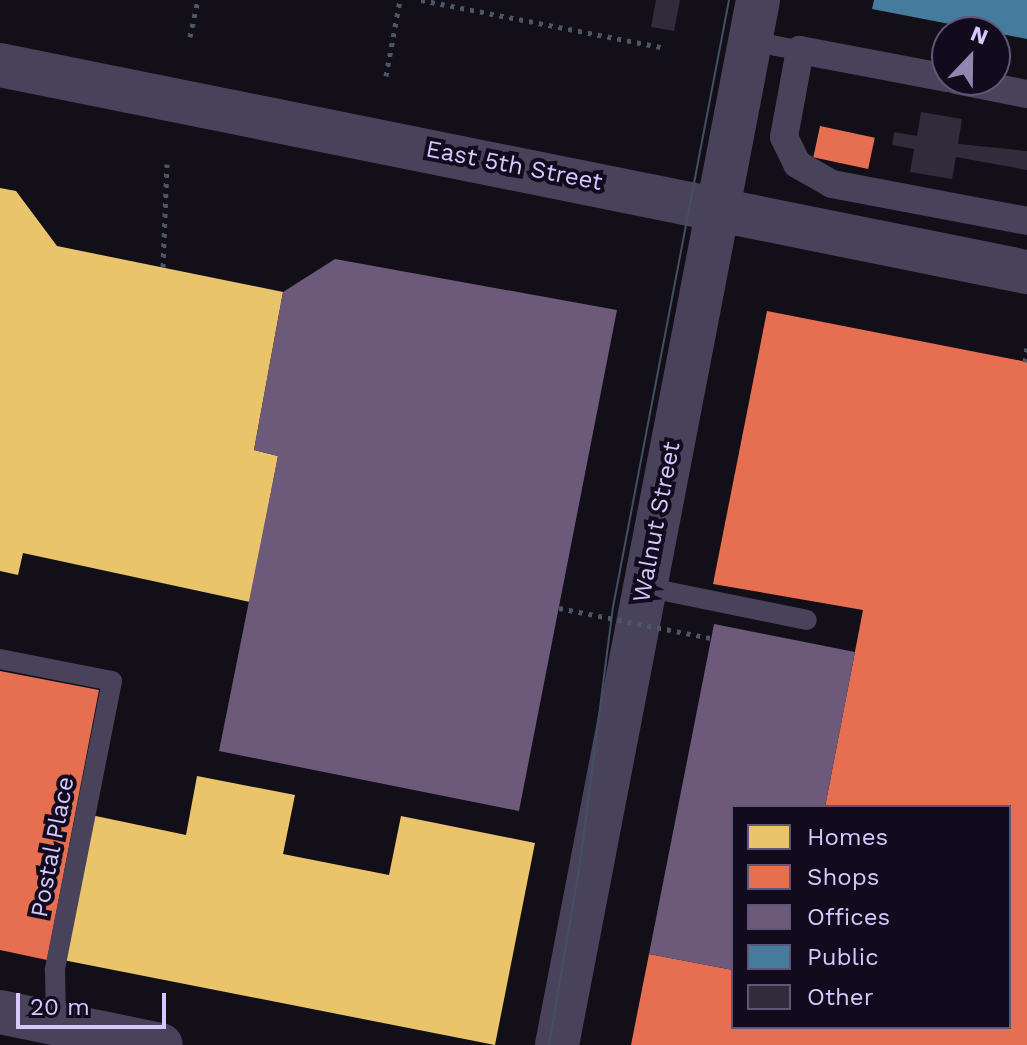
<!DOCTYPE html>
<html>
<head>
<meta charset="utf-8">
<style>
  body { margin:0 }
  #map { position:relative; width:1027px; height:1045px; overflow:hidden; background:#120f19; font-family:"Work Sans",sans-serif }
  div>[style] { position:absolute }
  .homes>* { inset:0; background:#e9c46a }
  .shops>* { inset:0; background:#e76f51; transform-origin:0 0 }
  .offices>* { inset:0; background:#6d597a }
  .public>* { inset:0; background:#457b9d }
  .building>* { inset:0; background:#312c3c }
  .path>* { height:5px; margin-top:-2.5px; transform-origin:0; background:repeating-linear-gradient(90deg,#4c5766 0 4px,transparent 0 10px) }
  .service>* { height:20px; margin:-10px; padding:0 10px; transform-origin:10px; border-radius:10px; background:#48435a }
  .pedestrian>* { height:28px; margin:-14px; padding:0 14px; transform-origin:14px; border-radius:14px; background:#48435a }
  .tertiary>* { height:44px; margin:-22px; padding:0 22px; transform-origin:22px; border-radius:22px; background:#48435a }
  .tram>* { height:2px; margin:-1px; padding:0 1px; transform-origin:1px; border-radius:1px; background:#415064 }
  .path-bridge>* { height:5px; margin-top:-2.5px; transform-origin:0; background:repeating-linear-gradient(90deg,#4c5766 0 4px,transparent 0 10px) }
  span { translate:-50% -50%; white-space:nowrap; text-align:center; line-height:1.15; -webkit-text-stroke:8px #110b1d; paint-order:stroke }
  .street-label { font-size:24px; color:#d6c7ff }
  .legend { position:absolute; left:731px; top:805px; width:280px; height:224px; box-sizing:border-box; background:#110b1d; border:2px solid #605677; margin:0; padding:10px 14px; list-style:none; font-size:24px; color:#d6c7ff }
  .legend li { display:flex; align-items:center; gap:16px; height:40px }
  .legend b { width:40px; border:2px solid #605677 }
  .north { position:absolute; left:931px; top:16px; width:80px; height:80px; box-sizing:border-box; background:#110b1d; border:2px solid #605677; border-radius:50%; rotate:22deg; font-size:22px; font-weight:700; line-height:32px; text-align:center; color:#d6c7ff }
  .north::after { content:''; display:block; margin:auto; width:28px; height:36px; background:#9187ae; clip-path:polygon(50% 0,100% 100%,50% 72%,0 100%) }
  .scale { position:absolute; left:16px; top:993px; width:150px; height:36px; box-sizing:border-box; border:4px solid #d6c7ff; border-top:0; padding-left:10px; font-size:24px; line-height:28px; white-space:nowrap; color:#d6c7ff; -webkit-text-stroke:6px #110b1d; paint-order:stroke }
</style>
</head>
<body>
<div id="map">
  <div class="homes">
    <i style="clip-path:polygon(0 188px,16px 191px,57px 246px,283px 292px,254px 450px,278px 456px,250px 602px,23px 553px,18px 575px,0 571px)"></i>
    <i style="clip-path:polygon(197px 776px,295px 795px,283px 854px,389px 875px,401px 816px,535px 843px,495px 1045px,63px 960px,91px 815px,186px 835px)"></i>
  </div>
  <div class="shops">
    <i style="left:820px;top:126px;width:56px;height:32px;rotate:12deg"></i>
    <i style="clip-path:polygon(767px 311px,1027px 362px,1027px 1045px,631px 1045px,649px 954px,733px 970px,733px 1027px,1009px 1027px,1009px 807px,825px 807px,863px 610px,713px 584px)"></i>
    <i style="clip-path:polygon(0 671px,99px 690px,47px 960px,0 950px)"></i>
  </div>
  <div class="offices">
    <i style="clip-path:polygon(335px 259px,617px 310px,519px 811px,219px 751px,278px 456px,254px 450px,283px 292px)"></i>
    <i style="clip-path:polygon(714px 624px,855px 652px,825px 807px,733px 807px,733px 970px,649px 954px)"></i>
  </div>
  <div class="public">
    <i style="clip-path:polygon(874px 0,1027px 0,1027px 39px,872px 9px)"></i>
  </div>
  <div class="building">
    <i style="clip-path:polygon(656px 0,680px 0,674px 31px,651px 27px)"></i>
    <i style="clip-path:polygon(921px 112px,962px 119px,958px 144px,1027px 151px,1027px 170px,956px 157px,952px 179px,910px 172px,914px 149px,892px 145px,894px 132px,917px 136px)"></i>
  </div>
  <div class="path">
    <i style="left:421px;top:0;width:249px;rotate:11.1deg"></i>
    <i style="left:190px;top:37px;width:38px;rotate:-78deg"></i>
    <i style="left:386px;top:76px;width:77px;rotate:-79.6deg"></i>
    <i style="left:163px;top:267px;width:103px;rotate:-87.8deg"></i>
    <i style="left:1025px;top:362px;width:15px;rotate:-82deg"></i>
  </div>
  <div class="service">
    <i style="left:750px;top:41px;width:64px;rotate:10.8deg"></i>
    <i style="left:645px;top:587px;width:165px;rotate:11.5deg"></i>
    <i style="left:0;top:659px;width:114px;rotate:11.1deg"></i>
    <i style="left:112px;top:681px;width:295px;rotate:101.2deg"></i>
    <i style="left:55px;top:970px;width:53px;rotate:88.9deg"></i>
  </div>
  <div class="pedestrian">
    <i style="left:947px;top:78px;width:150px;rotate:-169.2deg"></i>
    <i style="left:800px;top:50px;width:88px;rotate:100.4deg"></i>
    <i style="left:784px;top:137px;width:30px;rotate:64deg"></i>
    <i style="left:797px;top:164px;width:40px;rotate:29.7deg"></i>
    <i style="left:832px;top:184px;width:198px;rotate:10.7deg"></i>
    <i style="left:956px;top:80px;width:72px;rotate:11.2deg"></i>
  </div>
  <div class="tertiary">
    <i style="left:0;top:65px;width:1048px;rotate:11.4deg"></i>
    <i style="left:0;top:1012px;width:164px;rotate:11.6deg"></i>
    <i style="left:557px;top:1045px;width:1064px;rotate:-79.11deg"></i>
  </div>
  <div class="tram">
    <i style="left:549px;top:1045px;width:184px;rotate:-80.3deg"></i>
    <i style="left:580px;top:864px;width:259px;rotate:-82.7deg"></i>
    <i style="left:613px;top:607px;width:618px;rotate:-79.18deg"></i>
  </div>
  <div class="path-bridge">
    <i style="left:559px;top:608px;width:155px;rotate:11.2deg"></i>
  </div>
  <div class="street-label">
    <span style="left:514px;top:166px;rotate:11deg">East 5th Street</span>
    <span style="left:657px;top:522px;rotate:-79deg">Walnut Street</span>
    <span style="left:53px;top:847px;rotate:-79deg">Postal Place</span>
  </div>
  <ul class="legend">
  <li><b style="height:22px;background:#e9c46a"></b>Homes</li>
  <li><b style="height:22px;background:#e76f51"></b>Shops</li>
  <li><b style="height:22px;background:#6d597a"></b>Offices</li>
  <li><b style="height:22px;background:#457b9d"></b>Public</li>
  <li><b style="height:22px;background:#312c3c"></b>Other</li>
  </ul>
  <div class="north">N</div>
  <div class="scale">20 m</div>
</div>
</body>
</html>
